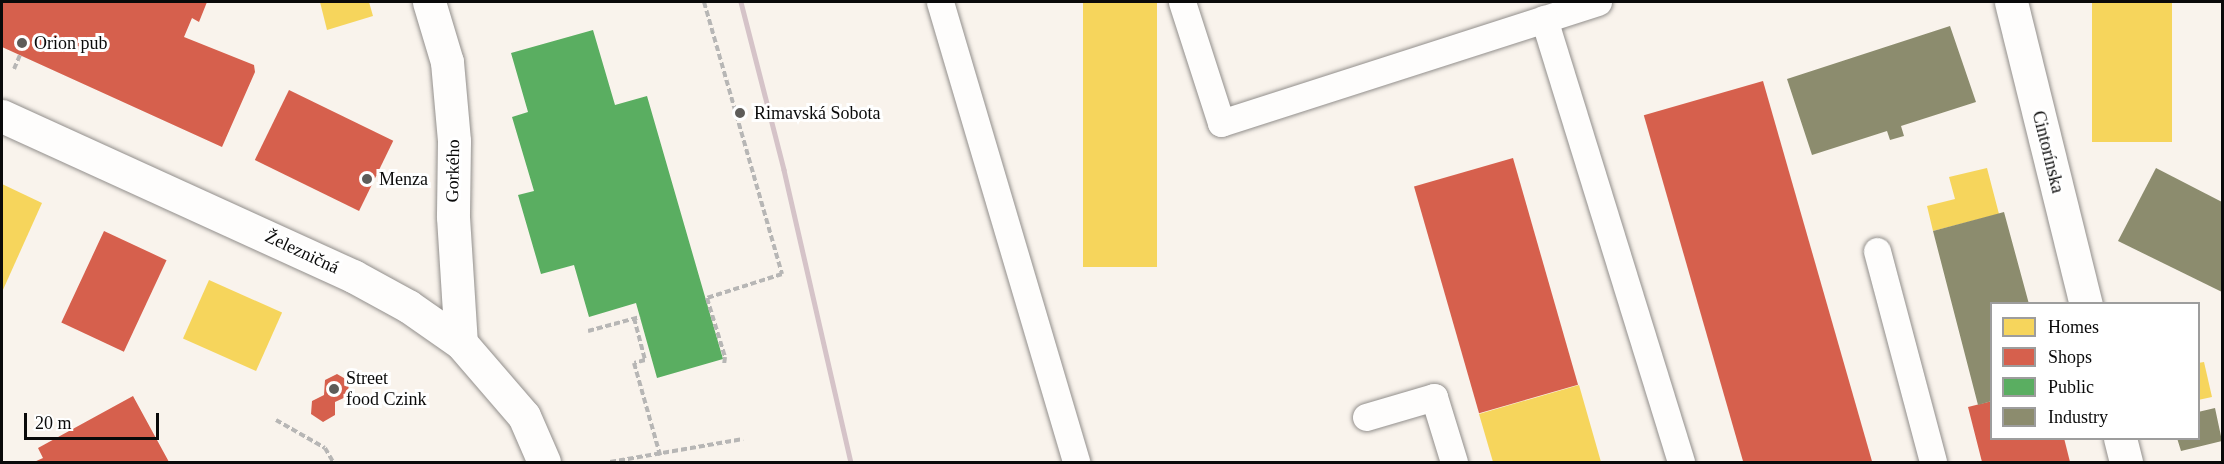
<!DOCTYPE html>
<html>
<head>
<meta charset="utf-8">
<style>
  body { margin:0 }
  #map { position:relative; width:2224px; height:464px; overflow:hidden; background:#f9f3ec; font-family:"Times New Roman",serif }
  div>[style] { position:absolute }
  .homes>* { inset:0; background:#f6d55c; transform-origin:0 0 }
  .shops>* { inset:0; background:#d6604d; transform-origin:0 0 }
  .public>* { inset:0; background:#5aae61 }
  .industry>* { inset:0; background:#8c8c6e }
  .path>* { height:4px; margin-top:-2px; transform-origin:0; background:repeating-linear-gradient(90deg,#b7b6b5 0 6px,transparent 0 9px) }
  .roads { filter:drop-shadow(0 0 2px #928f8c) drop-shadow(0 0 2px #928f8c) }
  .lane>* { height:27px; margin:-13.5px; padding:0 13.5px; transform-origin:13.5px; border-radius:13.5px; background:#fefdfc }
  .street>* { height:33px; margin:-16.5px; padding:0 16.5px; transform-origin:16.5px; border-radius:16.5px; background:#fefdfc }
  .rail>* { height:4.5px; margin:-2.25px; padding:0 2.25px; transform-origin:2.25px; border-radius:2.25px; background:#d5c3c8 }
  .dots>* { width:16px; height:16px; translate:-50% -50%; box-sizing:border-box; border:3px solid #fff; border-radius:50% }
  span { translate:-50% -50%; white-space:nowrap; text-align:center; line-height:1.15; -webkit-text-stroke:6px #fff; paint-order:stroke }
  .poi-label { font-size:18px; color:#0a0a0a }
  .left { translate:0 -50%; text-align:left }
  .street-label { font-size:18px; color:#0a0a0a }
  .frame { position:absolute; inset:0; border:3px solid #0a0a0a; pointer-events:none }
  .legend { position:absolute; left:1990px; top:302px; width:210px; height:138px; box-sizing:border-box; background:#fff; border:2px solid #9d9d9d; margin:0; padding:8px 10px; list-style:none; font-size:18px; color:#0a0a0a }
  .legend li { display:flex; align-items:center; gap:12px; height:30px }
  .legend b { width:30px; border:2px solid #9d9d9d }
  .scale { position:absolute; left:24px; top:413px; width:135px; height:27px; box-sizing:border-box; border:3px solid #0a0a0a; border-top:0; padding-left:8px; font-size:18px; line-height:21px; white-space:nowrap; color:#0a0a0a; -webkit-text-stroke:4px #fff; paint-order:stroke }
</style>
</head>
<body>
<div id="map">
  <div class="homes">
    <i style="clip-path:polygon(320px 2px,369px 2px,373px 16px,327px 30px)"></i>
    <i style="left:1083px;top:2px;width:74px;height:265px"></i>
    <i style="left:2092px;top:2px;width:80px;height:140px"></i>
    <i style="clip-path:polygon(1987px 168px,1999px 214px,1933px 231px,1927px 206px,1955px 199px,1949px 177px)"></i>
    <i style="clip-path:polygon(2px 184px,42px 203px,2px 292px)"></i>
    <i style="left:209px;top:280px;width:80px;height:64px;rotate:24deg"></i>
    <i style="clip-path:polygon(2204px 362px,2212px 397px,2198px 400px,2198px 363px)"></i>
    <i style="clip-path:polygon(1579px 385px,1601px 462px,1493px 462px,1479px 414px)"></i>
  </div>
  <div class="shops">
    <i style="clip-path:polygon(2px 2px,207px 2px,199px 22px,192px 18px,184px 37px,254px 65px,255px 72px,222px 147px,2px 47px)"></i>
    <i style="left:1763px;top:81px;width:396px;height:124px;rotate:74deg"></i>
    <i style="left:289px;top:90px;width:116px;height:78px;rotate:26deg"></i>
    <i style="left:1513px;top:158px;width:236px;height:103px;rotate:74deg"></i>
    <i style="left:104px;top:231px;width:69px;height:101px;rotate:25deg"></i>
    <i style="clip-path:polygon(337px 374px,349px 381px,348px 396px,335px 402px,335px 415px,323px 422px,311px 414px,312px 401px,324px 395px,325px 380px)"></i>
    <i style="clip-path:polygon(133px 396px,169px 462px,34px 462px,43px 458px,38px 448px)"></i>
    <i style="clip-path:polygon(1992px 401px,1992px 438px,2064px 438px,2070px 462px,1982px 462px,1968px 407px)"></i>
  </div>
  <div class="public">
    <i style="clip-path:polygon(593px 30px,615px 105px,647px 96px,723px 359px,657px 378px,636px 303px,589px 317px,574px 265px,541px 274px,518px 195px,534px 191px,512px 117px,528px 112px,511px 53px)"></i>
  </div>
  <div class="industry">
    <i style="clip-path:polygon(1950px 26px,1976px 102px,1901px 126px,1904px 136px,1890px 140px,1887px 131px,1812px 155px,1787px 79px)"></i>
    <i style="clip-path:polygon(2156px 168px,2222px 202px,2222px 292px,2118px 241px)"></i>
    <i style="clip-path:polygon(2004px 212px,2029px 304px,1992px 304px,1992px 401px,1978px 405px,1933px 231px)"></i>
    <i style="clip-path:polygon(2215px 408px,2222px 441px,2181px 451px,2177px 438px,2198px 438px,2198px 412px)"></i>
  </div>
  <div class="path">
    <i style="left:704px;top:2px;width:283px;rotate:74deg"></i>
    <i style="left:782px;top:274px;width:79px;rotate:162.3deg"></i>
    <i style="left:707px;top:298px;width:62px;rotate:73deg"></i>
    <i style="left:725px;top:357px;width:8px;rotate:97deg"></i>
    <i style="left:14px;top:69px;width:15px;rotate:-67deg"></i>
    <i style="left:634px;top:318px;width:43px;rotate:75.3deg"></i>
    <i style="left:645px;top:360px;width:11px;rotate:165deg"></i>
    <i style="left:634px;top:363px;width:96px;rotate:74.2deg"></i>
    <i style="left:588px;top:331px;width:54px;rotate:-15.1deg"></i>
    <i style="left:276px;top:420px;width:56px;rotate:29.7deg"></i>
    <i style="left:325px;top:448px;width:16px;rotate:60deg"></i>
    <i style="left:610px;top:462px;width:135px;rotate:-9.8deg"></i>
  </div>
  <div class="roads">
    <div class="lane">
      <i style="left:940px;top:2px;width:480px;rotate:73.5deg"></i>
      <i style="left:1182px;top:2px;width:127px;rotate:72.1deg"></i>
      <i style="left:1221px;top:123px;width:396px;rotate:-17.8deg"></i>
      <i style="left:1544px;top:19px;width:464px;rotate:72.8deg"></i>
      <i style="left:1877px;top:251px;width:218px;rotate:75.1deg"></i>
      <i style="left:1366px;top:417px;width:71px;rotate:-16.4deg"></i>
      <i style="left:1434px;top:397px;width:68px;rotate:72.9deg"></i>
    </div>
    <div class="street">
      <i style="left:429px;top:2px;width:63px;rotate:73.3deg"></i>
      <i style="left:447px;top:62px;width:79px;rotate:84.9deg"></i>
      <i style="left:454px;top:141px;width:76px;rotate:90.8deg"></i>
      <i style="left:453px;top:217px;width:126px;rotate:86.4deg"></i>
      <i style="left:2011px;top:2px;width:311px;rotate:76.1deg"></i>
      <i style="left:2px;top:116px;width:386px;rotate:24.5deg"></i>
      <i style="left:353px;top:276px;width:63px;rotate:28.6deg"></i>
      <i style="left:408px;top:306px;width:65px;rotate:34.9deg"></i>
      <i style="left:461px;top:343px;width:96px;rotate:49.2deg"></i>
      <i style="left:524px;top:416px;width:50px;rotate:66.5deg"></i>
      <i style="left:2120px;top:438px;width:25px;rotate:76deg"></i>
    </div>
  </div>
  <div class="rail">
    <i style="left:741px;top:2px;width:173px;rotate:75.6deg"></i>
    <i style="left:784px;top:170px;width:300px;rotate:77.1deg"></i>
  </div>
  <div class="dots">
    <i style="left:22px;top:43px;background:#5e5c59"></i>
    <i style="left:740px;top:113px;background:#5e5c59"></i>
    <i style="left:367px;top:179px;background:#5e5c59"></i>
    <i style="left:334px;top:389px;background:#5e5c59"></i>
  </div>
  <div class="poi-label">
    <span class="left" style="left:34px;top:43px">Orion pub</span>
    <span class="left" style="left:754px;top:113px">Rimavská Sobota</span>
    <span class="left" style="left:379px;top:179px">Menza</span>
    <span class="left" style="left:346px;top:389px">Street<br>food Czink</span>
  </div>
  <div class="street-label">
    <span style="left:2048px;top:152px;rotate:76deg">Cintorínska</span>
    <span style="left:453px;top:171px;rotate:-89deg">Gorkého</span>
    <span style="left:302px;top:252px;rotate:25deg">Železničná</span>
  </div>
  <div class="frame"></div>
  <ul class="legend">
  <li><b style="height:16px;background:#f6d55c"></b>Homes</li>
  <li><b style="height:16px;background:#d6604d"></b>Shops</li>
  <li><b style="height:16px;background:#5aae61"></b>Public</li>
  <li><b style="height:16px;background:#8c8c6e"></b>Industry</li>
  </ul>
  <div class="scale">20 m</div>
</div>
</body>
</html>
